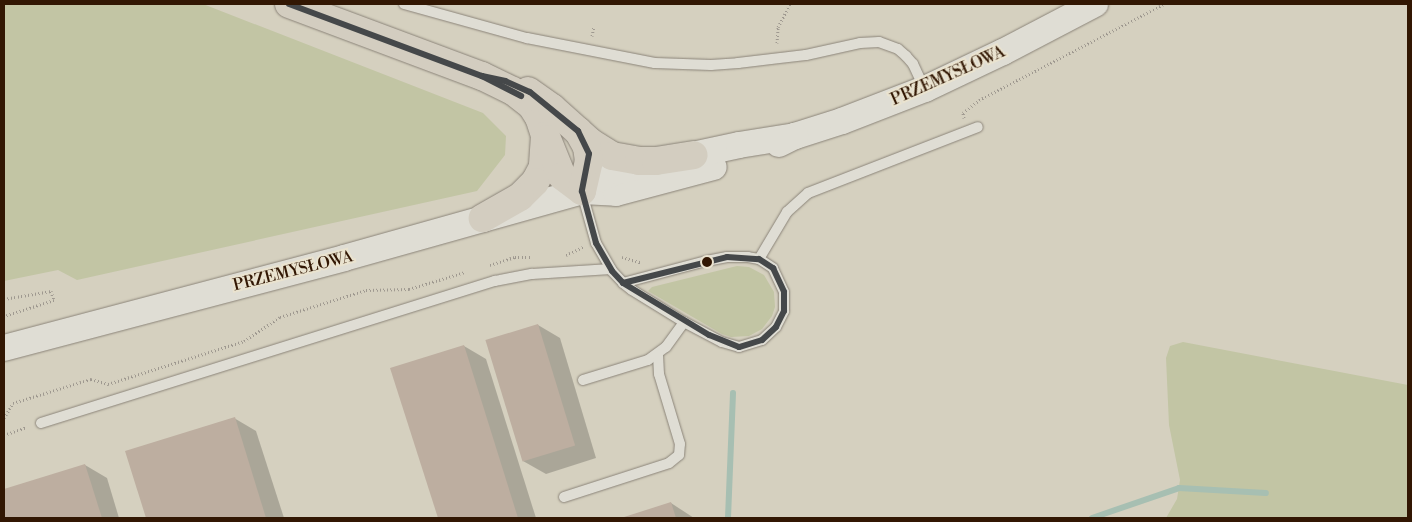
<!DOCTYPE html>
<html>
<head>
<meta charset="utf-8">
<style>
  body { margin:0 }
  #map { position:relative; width:1412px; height:522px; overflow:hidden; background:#d5d0bf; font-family:"Libre Bodoni",serif }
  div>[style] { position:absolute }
  .green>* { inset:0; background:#c2c5a4 }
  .shadow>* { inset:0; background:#0003 }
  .stream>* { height:6px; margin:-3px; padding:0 3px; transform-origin:3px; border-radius:3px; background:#a7bfb2 }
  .building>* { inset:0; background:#bdaea0; transform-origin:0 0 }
  .path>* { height:3px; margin-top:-1.5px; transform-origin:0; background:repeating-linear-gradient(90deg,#9f9990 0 1px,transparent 0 3.5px) }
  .roads { filter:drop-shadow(0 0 1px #8b8479) drop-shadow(0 0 1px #8b8479) }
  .service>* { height:10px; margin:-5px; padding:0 5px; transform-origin:5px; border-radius:5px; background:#dfddd4 }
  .tertiary>* { height:26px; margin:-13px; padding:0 13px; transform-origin:13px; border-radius:13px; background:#dfddd4 }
  .motorway>* { height:28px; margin:-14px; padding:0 14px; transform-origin:14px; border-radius:14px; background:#d3cdc0 }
  .bus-1>* { height:6px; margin:-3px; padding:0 3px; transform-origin:3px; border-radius:3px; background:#45484a }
  .dots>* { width:14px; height:14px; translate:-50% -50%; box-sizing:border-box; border:2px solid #eae3cf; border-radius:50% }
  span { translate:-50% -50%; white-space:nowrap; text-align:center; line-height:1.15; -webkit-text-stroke:4px #eae3cf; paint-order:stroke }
  .street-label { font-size:16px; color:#321703 }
  .frame { position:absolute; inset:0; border:5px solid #321703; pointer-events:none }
</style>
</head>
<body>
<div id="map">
  <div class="green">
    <i style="clip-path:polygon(4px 4px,203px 4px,483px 113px,506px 136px,505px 155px,477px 191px,77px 280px,58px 270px,4px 281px)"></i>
    <i style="clip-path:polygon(737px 266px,749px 267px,764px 275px,774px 292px,775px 307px,772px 316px,762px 329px,749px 336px,731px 337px,722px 334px,648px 291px,652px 287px)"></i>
    <i style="clip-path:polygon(1183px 342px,1408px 385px,1408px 518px,1166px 518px,1177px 499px,1180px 480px,1169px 425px,1166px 358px,1170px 346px)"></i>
  </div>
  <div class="shadow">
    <i style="clip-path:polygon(538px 325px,560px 338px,596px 458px,546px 474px,523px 461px)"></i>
    <i style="clip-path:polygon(464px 346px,486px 359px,536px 518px,439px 518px,392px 369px)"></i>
    <i style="clip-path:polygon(234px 418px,256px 431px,284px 518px,147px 518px,126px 452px)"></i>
    <i style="clip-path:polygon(85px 465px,107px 478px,119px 518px,4px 518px,4px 491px)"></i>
    <i style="clip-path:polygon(671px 503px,694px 518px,624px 518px)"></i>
  </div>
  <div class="stream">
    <i style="left:728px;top:518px;width:125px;rotate:-87.7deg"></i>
    <i style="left:1092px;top:518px;width:92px;rotate:-19deg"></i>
    <i style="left:1179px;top:488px;width:87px;rotate:3.3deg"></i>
  </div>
  <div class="building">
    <i style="left:538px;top:324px;width:127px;height:55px;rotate:73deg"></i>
    <i style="clip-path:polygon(464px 345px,518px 518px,438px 518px,390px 368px)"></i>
    <i style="clip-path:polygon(235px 417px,266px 518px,146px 518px,125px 451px)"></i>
    <i style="clip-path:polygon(85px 464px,102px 518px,4px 518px,4px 489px)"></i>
    <i style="clip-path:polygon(671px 502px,676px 518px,621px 518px)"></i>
  </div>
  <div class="path">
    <i style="left:592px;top:36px;width:10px;rotate:-79deg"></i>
    <i style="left:777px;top:43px;width:16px;rotate:-86deg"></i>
    <i style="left:778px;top:27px;width:26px;rotate:-62deg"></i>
    <i style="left:964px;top:118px;width:5px;rotate:-101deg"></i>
    <i style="left:963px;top:113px;width:21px;rotate:-39deg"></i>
    <i style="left:979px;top:100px;width:208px;rotate:-27.4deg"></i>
    <i style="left:566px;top:255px;width:19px;rotate:-25deg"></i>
    <i style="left:622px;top:257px;width:19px;rotate:16deg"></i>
    <i style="left:490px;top:265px;width:26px;rotate:-18deg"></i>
    <i style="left:515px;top:257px;width:15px"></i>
    <i style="left:4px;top:299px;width:48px;rotate:-9.7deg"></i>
    <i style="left:51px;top:291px;width:9px;rotate:72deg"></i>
    <i style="left:54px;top:300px;width:52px;rotate:162.3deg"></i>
    <i style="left:4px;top:418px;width:17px;rotate:-59deg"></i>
    <i style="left:13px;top:403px;width:82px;rotate:-17.1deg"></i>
    <i style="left:91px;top:379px;width:18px;rotate:16deg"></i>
    <i style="left:108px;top:384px;width:143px;rotate:-17.5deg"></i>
    <i style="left:244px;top:341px;width:43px;rotate:-33.7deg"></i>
    <i style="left:280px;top:317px;width:90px;rotate:-17.4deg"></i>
    <i style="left:366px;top:290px;width:43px;rotate:-1.3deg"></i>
    <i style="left:409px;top:289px;width:59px;rotate:-16.9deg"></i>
    <i style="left:4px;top:435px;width:24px;rotate:-19deg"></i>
  </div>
  <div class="roads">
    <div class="service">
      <i style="left:404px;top:4px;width:128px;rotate:15.5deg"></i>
      <i style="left:527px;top:38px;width:130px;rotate:11.1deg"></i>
      <i style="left:655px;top:63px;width:56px;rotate:2deg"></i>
      <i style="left:711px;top:65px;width:27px;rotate:-4deg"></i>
      <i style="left:738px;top:63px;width:68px;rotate:-6.7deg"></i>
      <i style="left:806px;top:55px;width:55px;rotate:-12.5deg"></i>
      <i style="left:860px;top:43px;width:19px;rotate:-3deg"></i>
      <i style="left:879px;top:42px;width:20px;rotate:20deg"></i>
      <i style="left:898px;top:49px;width:11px;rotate:41deg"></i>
      <i style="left:906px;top:56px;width:11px;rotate:49deg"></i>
      <i style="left:913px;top:64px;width:26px;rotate:65deg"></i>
      <i style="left:582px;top:193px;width:52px;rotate:74.4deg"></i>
      <i style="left:596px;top:243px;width:32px;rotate:60deg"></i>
      <i style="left:612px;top:271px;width:16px;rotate:47deg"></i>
      <i style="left:623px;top:283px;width:11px;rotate:38deg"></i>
      <i style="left:632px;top:290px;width:61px;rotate:31.6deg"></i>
      <i style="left:684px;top:322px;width:43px;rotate:27.8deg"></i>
      <i style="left:722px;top:342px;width:18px;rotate:16deg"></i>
      <i style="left:739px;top:347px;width:24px;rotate:-17deg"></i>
      <i style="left:762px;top:340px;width:19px;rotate:-43deg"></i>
      <i style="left:776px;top:327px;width:18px;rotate:-63deg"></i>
      <i style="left:784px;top:311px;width:19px;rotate:-90deg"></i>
      <i style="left:784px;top:292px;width:26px;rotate:-115deg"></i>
      <i style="left:773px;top:268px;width:17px;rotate:-147deg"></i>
      <i style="left:759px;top:259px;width:11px;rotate:-170deg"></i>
      <i style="left:748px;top:257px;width:21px;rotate:180deg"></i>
      <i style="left:727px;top:257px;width:21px;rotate:169deg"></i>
      <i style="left:706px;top:261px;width:86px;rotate:165.2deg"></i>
      <i style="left:759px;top:259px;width:55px;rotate:-59.2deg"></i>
      <i style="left:787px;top:212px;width:28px;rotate:-42deg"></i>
      <i style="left:808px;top:193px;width:182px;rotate:-21.2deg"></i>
      <i style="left:583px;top:380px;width:68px;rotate:-17.1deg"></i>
      <i style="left:648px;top:360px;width:22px;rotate:-36deg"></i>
      <i style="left:666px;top:347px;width:31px;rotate:-54deg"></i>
      <i style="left:41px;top:423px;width:476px;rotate:-17.4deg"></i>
      <i style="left:495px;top:281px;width:38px;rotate:-11deg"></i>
      <i style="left:532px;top:274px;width:79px;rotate:-3.6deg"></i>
      <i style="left:564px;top:497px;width:110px;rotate:-17.9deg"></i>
      <i style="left:669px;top:463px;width:13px;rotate:-39deg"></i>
      <i style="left:679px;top:455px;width:11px;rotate:-85deg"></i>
      <i style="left:680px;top:444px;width:73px;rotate:-106.7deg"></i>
      <i style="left:659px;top:374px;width:19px;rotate:-93deg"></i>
    </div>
    <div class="tertiary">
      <i style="left:779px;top:144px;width:18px;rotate:-27deg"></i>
      <i style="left:795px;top:136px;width:49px;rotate:-17.7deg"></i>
      <i style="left:842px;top:121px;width:89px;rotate:-21.1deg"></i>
      <i style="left:925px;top:89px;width:86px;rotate:-25.4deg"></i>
      <i style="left:1003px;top:52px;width:104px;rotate:-27.6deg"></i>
      <i style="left:582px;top:191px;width:34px;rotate:3deg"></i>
      <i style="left:616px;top:193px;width:101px;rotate:-14.9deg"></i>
      <i style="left:4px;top:348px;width:352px;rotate:-14.8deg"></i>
      <i style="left:344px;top:258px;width:247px;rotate:-15.7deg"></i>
      <i style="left:582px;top:191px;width:21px;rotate:-35deg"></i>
      <i style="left:599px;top:179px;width:21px;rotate:-23deg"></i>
      <i style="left:618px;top:171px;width:124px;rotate:-12.1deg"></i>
      <i style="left:739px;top:145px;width:57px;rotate:-9.1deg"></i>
    </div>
    <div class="motorway">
      <i style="left:289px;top:4px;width:206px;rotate:20.5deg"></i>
      <i style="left:482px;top:76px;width:34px;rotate:26deg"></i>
      <i style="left:513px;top:91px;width:24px;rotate:38deg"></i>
      <i style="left:532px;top:106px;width:13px;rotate:58deg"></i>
      <i style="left:539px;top:117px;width:20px;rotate:72deg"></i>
      <i style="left:545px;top:136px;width:31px;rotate:94deg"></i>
      <i style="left:543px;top:167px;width:17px;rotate:118deg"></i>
      <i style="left:535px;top:182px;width:21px;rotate:135deg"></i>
      <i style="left:520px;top:197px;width:43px;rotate:150.4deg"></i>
      <i style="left:528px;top:91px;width:29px;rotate:35deg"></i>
      <i style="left:552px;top:108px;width:51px;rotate:41.8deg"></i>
      <i style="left:590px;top:142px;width:26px;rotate:32deg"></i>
      <i style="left:612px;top:156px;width:27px;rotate:10deg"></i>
      <i style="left:639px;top:161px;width:17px"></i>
      <i style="left:656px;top:161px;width:38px;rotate:-9deg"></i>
      <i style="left:547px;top:139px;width:40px;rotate:68deg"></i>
      <i style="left:562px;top:176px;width:25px;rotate:37deg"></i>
      <i style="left:582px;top:191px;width:31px;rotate:-77deg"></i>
      <i style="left:589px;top:161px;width:14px;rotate:-98deg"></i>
      <i style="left:587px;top:147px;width:18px;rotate:-119deg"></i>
    </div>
  </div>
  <div class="bus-1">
    <i style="left:289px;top:4px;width:206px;rotate:20.5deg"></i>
    <i style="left:482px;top:76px;width:44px;rotate:27.1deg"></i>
    <i style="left:482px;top:76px;width:24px;rotate:12deg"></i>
    <i style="left:505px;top:81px;width:27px;rotate:24deg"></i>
    <i style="left:530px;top:92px;width:62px;rotate:39.1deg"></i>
    <i style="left:578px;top:131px;width:25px;rotate:64deg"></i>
    <i style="left:589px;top:154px;width:38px;rotate:101deg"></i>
    <i style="left:582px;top:191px;width:54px;rotate:74.9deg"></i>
    <i style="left:596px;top:243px;width:32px;rotate:60deg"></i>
    <i style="left:612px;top:271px;width:16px;rotate:47deg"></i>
    <i style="left:727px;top:257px;width:32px;rotate:4deg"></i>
    <i style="left:759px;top:259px;width:17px;rotate:33deg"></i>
    <i style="left:773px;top:268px;width:26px;rotate:65deg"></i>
    <i style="left:784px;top:292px;width:19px;rotate:90deg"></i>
    <i style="left:784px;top:311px;width:18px;rotate:117deg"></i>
    <i style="left:776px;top:327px;width:19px;rotate:137deg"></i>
    <i style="left:762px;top:340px;width:24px;rotate:163deg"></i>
    <i style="left:739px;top:347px;width:32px;rotate:-158deg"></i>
    <i style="left:709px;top:335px;width:100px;rotate:-148.8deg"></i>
    <i style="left:623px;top:283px;width:107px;rotate:-14deg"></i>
  </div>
  <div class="dots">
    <i style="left:707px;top:262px;background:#321703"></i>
  </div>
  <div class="street-label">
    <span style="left:948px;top:76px;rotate:-24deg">PRZEMYSŁOWA</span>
    <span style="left:293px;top:271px;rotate:-14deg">PRZEMYSŁOWA</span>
  </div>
  <div class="frame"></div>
</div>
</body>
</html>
